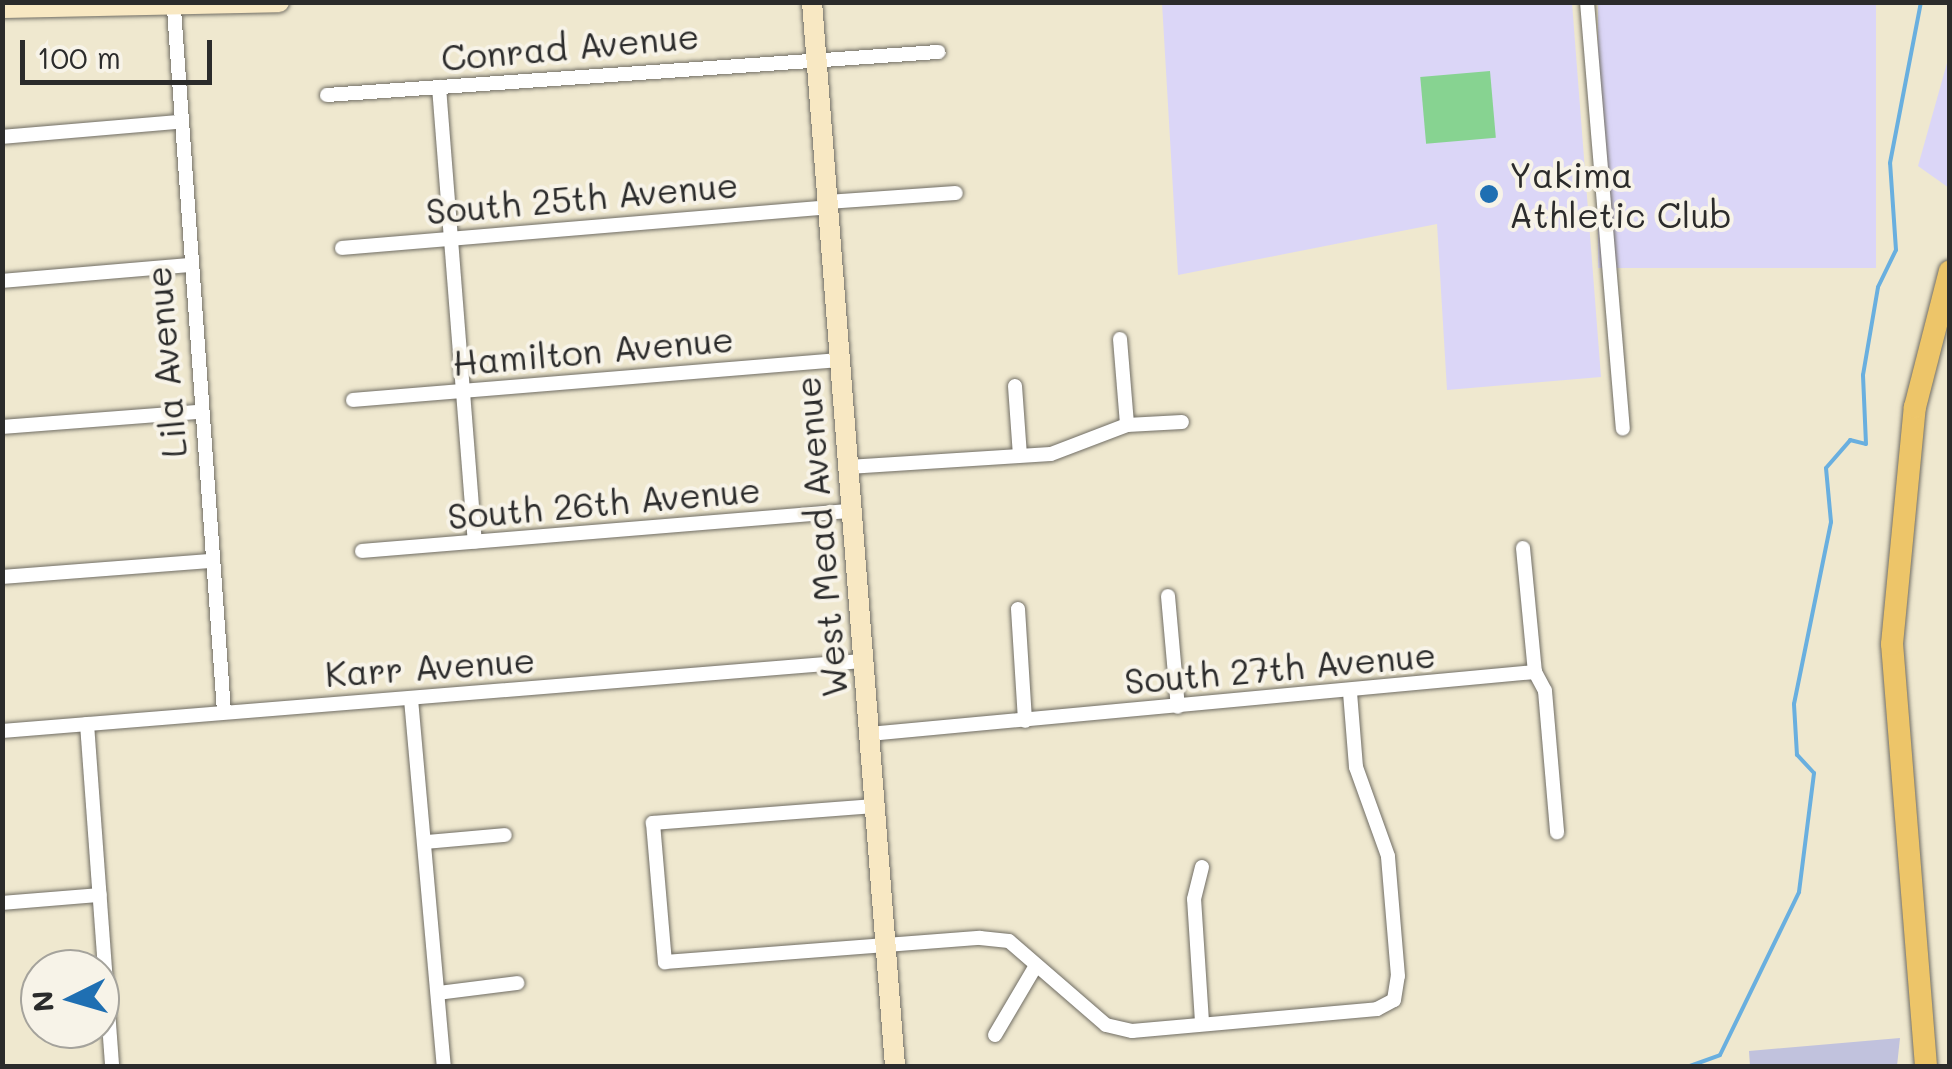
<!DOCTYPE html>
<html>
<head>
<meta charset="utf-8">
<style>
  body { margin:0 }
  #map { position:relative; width:1952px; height:1069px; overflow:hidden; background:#efe8cf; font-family:Mali,sans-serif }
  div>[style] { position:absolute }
  .built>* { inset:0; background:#dbd6f7; transform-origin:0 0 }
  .industrial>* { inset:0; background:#c1c2dd }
  .green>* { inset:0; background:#87d391; transform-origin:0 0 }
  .stream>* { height:4px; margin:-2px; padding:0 2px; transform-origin:2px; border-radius:2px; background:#69afdf }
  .roads { filter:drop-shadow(0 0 2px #706d64) drop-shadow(0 0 2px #706d64) }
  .street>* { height:14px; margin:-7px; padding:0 7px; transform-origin:7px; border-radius:7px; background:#fff }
  .secondary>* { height:20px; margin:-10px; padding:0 10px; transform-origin:10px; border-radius:10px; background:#f8e8c3 }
  .primary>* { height:22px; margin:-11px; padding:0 11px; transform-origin:11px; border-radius:11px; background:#edc569 }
  .dots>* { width:28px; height:28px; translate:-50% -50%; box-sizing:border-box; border:5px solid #f7f3e8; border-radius:50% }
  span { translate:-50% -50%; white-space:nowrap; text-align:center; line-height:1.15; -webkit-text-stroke:8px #f7f3e8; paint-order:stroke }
  .street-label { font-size:35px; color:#2b2b2b }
  .poi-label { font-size:35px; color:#2b2b2b }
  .left { translate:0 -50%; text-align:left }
  .frame { position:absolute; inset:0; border:5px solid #2b2b2b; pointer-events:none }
  .north { position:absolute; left:20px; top:949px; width:100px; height:100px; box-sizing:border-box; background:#f7f3e8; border:2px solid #a5a39c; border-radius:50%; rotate:265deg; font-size:28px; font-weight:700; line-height:40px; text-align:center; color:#2b2b2b }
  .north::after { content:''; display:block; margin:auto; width:35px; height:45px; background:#1f6fb2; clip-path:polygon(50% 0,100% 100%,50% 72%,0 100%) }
  .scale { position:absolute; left:20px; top:40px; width:192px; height:45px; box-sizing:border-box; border:5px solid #2b2b2b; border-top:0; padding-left:12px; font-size:30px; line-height:35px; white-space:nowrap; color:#2b2b2b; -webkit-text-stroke:8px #f7f3e8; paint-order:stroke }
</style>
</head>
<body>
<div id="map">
  <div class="built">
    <i style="clip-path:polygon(1162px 3px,1572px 3px,1601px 377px,1447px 390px,1437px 224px,1178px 275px)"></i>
    <i style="left:1598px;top:3px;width:278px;height:265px"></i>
    <i style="clip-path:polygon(1949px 56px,1950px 188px,1949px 188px,1918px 166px)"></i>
  </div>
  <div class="industrial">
    <i style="clip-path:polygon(1900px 1038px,1897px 1066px,1750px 1066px,1749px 1051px)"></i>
  </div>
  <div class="green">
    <i style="left:1490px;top:71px;width:67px;height:70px;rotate:85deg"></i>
  </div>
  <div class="stream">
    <i style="left:1690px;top:1066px;width:32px;rotate:-20deg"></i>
    <i style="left:1720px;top:1055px;width:181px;rotate:-64.1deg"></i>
    <i style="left:1799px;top:892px;width:120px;rotate:-82.8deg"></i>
    <i style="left:1814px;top:773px;width:25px;rotate:-133deg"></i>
    <i style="left:1797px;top:755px;width:51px;rotate:-93.4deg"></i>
    <i style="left:1794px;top:704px;width:186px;rotate:-78.5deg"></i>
    <i style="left:1831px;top:522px;width:54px;rotate:-95.3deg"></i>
    <i style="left:1826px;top:468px;width:37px;rotate:-49deg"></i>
    <i style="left:1850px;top:440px;width:16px;rotate:14deg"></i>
    <i style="left:1866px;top:444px;width:69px;rotate:-92.5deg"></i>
    <i style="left:1863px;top:375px;width:89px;rotate:-80.3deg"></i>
    <i style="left:1878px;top:287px;width:41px;rotate:-64.1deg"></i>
    <i style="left:1896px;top:250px;width:87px;rotate:-93.9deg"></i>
    <i style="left:1890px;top:163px;width:164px;rotate:-79.1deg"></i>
  </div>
  <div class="roads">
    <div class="street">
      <i style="left:1587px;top:2px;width:428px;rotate:85.2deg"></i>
      <i style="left:174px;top:9px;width:704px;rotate:85.93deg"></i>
      <i style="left:439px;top:87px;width:456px;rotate:85.5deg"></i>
      <i style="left:327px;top:95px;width:613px;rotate:-4.03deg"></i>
      <i style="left:2px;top:137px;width:176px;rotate:-4.9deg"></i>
      <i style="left:827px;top:202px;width:129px;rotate:-4deg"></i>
      <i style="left:342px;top:248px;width:487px;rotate:-4.8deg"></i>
      <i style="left:2px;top:281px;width:187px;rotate:-4.9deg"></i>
      <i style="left:1120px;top:339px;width:86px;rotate:85.3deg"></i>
      <i style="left:1015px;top:386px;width:69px;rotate:85.9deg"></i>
      <i style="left:353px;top:400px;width:487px;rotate:-4.7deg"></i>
      <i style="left:2px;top:427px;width:198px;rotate:-4.4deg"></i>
      <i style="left:848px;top:467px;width:203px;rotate:-3.7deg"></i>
      <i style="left:1051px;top:454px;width:81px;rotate:-20.9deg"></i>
      <i style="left:1127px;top:425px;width:55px;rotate:-3.1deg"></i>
      <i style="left:1523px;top:548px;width:125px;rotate:84.5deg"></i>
      <i style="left:362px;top:551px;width:490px;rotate:-4.7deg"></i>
      <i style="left:2px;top:577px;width:211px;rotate:-4.4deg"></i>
      <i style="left:1168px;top:596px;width:111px;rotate:84.9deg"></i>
      <i style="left:1018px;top:609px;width:112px;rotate:86.4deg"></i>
      <i style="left:411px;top:699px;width:368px;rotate:84.9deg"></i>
      <i style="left:87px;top:724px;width:343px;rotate:85.8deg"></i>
      <i style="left:2px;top:731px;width:863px;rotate:-4.65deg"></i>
      <i style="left:869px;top:734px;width:669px;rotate:-5.32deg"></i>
      <i style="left:1535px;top:672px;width:21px;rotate:62deg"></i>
      <i style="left:1545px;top:691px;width:142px;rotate:85.1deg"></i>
      <i style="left:874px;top:806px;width:222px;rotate:175.6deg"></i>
      <i style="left:653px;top:823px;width:140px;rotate:85.1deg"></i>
      <i style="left:665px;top:962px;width:316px;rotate:-4.4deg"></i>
      <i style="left:980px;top:938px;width:29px;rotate:6deg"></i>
      <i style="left:1009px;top:941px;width:128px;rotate:40.9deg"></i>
      <i style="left:1106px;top:1025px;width:27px;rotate:13deg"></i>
      <i style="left:1132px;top:1031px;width:246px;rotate:-5.1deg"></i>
      <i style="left:1377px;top:1009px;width:19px;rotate:-28deg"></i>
      <i style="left:1394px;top:1000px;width:24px;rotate:-81deg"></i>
      <i style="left:1398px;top:976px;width:120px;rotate:-94.8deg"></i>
      <i style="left:1388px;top:856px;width:95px;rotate:-109.8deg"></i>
      <i style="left:1356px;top:767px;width:75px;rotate:-94.6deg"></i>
      <i style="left:426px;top:842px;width:79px;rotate:-5.1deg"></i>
      <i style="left:2px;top:903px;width:98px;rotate:-4.7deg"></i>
      <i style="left:438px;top:993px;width:80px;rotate:-7.2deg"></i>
      <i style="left:1202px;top:1022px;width:123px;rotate:-93.7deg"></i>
      <i style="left:1194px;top:899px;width:33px;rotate:-76deg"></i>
      <i style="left:995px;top:1035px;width:79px;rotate:-59.5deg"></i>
    </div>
    <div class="secondary">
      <i style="left:812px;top:2px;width:1067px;rotate:85.54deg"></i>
      <i style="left:2px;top:8px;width:277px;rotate:-1.2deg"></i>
    </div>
    <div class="primary">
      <i style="left:1926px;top:1066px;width:423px;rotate:-94.6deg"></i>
      <i style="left:1892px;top:644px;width:238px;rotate:-84.5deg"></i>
      <i style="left:1915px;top:407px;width:140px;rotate:-75.6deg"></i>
    </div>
  </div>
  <div class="dots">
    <i style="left:1489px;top:194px;background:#1f6fb2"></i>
  </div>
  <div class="street-label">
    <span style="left:570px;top:46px;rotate:-5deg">Conrad Avenue</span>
    <span style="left:582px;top:197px;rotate:-5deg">South 25th Avenue</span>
    <span style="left:593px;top:350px;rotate:-5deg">Hamilton Avenue</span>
    <span style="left:165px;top:362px;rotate:-95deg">Lila Avenue</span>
    <span style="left:604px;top:502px;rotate:-5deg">South 26th Avenue</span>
    <span style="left:820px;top:537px;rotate:-95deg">West Mead Avenue</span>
    <span style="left:430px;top:666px;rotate:-4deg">Karr Avenue</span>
    <span style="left:1280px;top:667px;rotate:-5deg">South 27th Avenue</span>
  </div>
  <div class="poi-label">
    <span class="left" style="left:1509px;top:194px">Yakima<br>Athletic Club</span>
  </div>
  <div class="frame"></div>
  <div class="north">N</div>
  <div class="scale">100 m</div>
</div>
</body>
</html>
